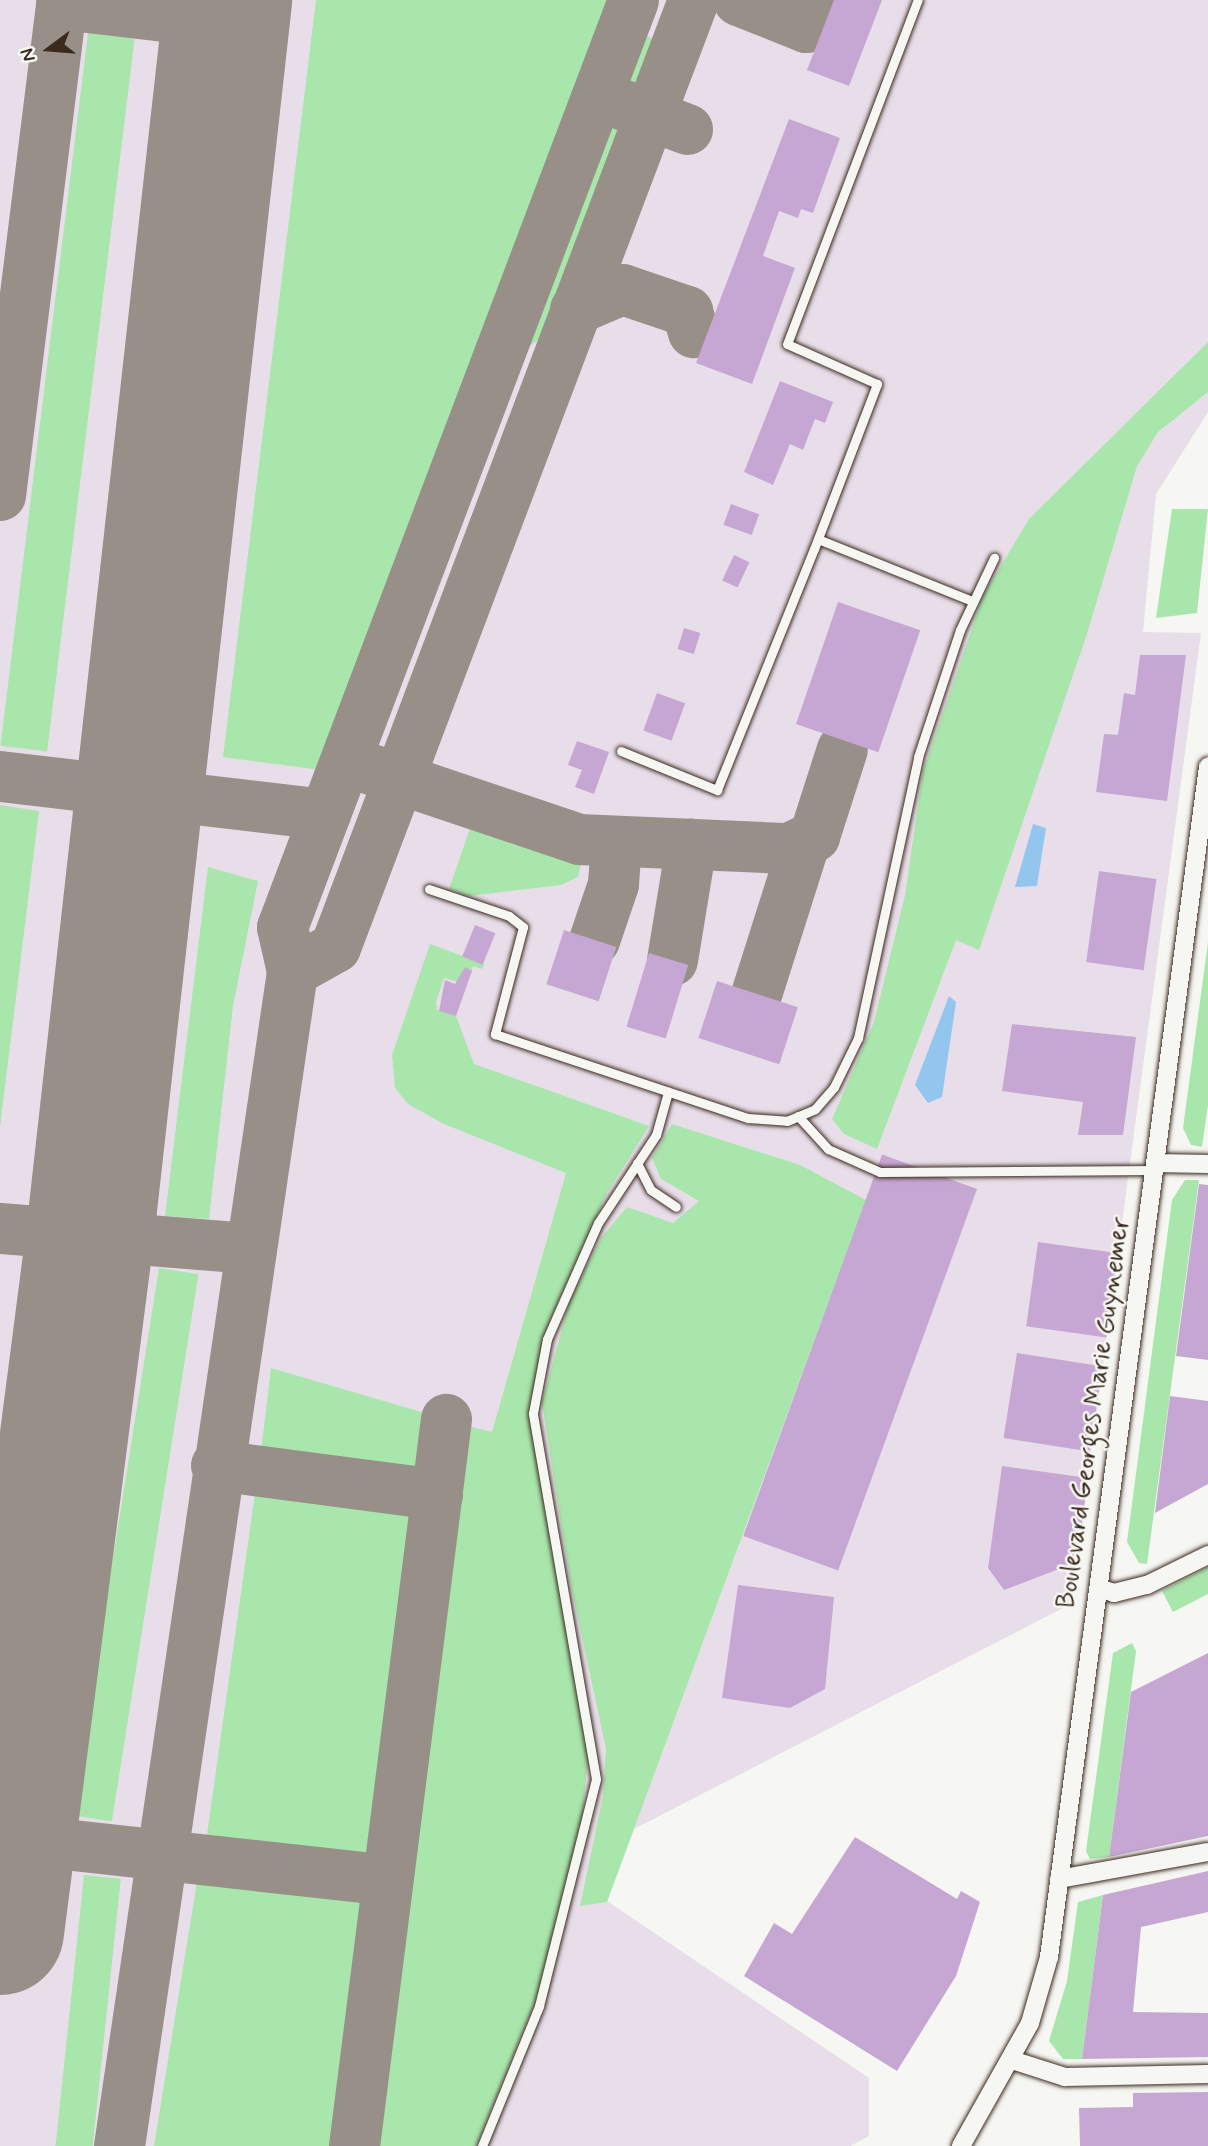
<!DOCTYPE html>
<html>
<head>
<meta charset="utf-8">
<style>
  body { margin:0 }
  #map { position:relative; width:1208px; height:2146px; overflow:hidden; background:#f6f6f2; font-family:Mynerve,sans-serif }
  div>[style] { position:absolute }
  .built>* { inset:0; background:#e8dee9 }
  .green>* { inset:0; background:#a9e6ac; transform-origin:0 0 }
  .water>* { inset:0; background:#92c6ef }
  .taxiway>* { height:51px; margin:-25.5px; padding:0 25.5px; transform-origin:25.5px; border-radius:25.5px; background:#989088 }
  .runway>* { height:128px; margin:-64px; padding:0 64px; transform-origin:64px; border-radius:64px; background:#989088 }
  .building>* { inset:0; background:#c6a7d3; transform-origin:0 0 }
  .roads { filter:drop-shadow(0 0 2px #3b2a1e) drop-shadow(0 0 2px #3b2a1e) }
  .service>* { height:9px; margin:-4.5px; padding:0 4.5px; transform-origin:4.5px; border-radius:4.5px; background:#f6f6f2 }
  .minor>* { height:18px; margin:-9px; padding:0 9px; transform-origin:9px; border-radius:9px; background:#f6f6f2 }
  span { translate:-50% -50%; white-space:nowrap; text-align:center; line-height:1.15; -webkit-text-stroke:5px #f6f6f2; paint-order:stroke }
  .street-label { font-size:26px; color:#3b2a1e }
  .north { position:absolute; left:14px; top:14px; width:70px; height:70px; -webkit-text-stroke:5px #f6f6f2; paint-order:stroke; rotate:254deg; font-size:19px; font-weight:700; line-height:28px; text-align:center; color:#3b2a1e }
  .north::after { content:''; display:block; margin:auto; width:24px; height:32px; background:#3b2a1e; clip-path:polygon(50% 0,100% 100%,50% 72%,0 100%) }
</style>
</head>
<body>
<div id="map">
  <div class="built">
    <i style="clip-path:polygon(0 0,1208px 0,1208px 412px,1156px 494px,1143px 632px,1201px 633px,1071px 1604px,634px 1829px,607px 1901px,869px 2078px,869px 2136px,850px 2146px,0 2146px)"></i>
  </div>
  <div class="green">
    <i style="clip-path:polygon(316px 0,622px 0,328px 771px,223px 757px)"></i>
    <i style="left:636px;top:32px;width:25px;height:49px;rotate:21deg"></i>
    <i style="left:88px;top:33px;width:47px;height:718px;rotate:7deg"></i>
    <i style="clip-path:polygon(603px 118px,629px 127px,551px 332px,520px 352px,521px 333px)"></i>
    <i style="clip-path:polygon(1208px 342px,1208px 392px,1158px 432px,1137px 466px,1087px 634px,979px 950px,956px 940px,877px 1149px,844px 1134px,832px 1119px,874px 1022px,905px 895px,923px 771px,983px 596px,1029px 519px)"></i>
    <i style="clip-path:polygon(1172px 509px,1208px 509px,1197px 613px,1156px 618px)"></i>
    <i style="clip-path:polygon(0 805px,39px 811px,0 1127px)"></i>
    <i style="clip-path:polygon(474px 817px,584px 850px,578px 877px,561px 885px,469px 896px,449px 889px)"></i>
    <i style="clip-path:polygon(208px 867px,258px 881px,233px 1006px,209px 1219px,165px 1216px)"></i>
    <i style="clip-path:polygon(1208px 942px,1208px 1105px,1202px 1147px,1191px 1145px,1183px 1128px)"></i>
    <i style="clip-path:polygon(430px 944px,484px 964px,482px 969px,473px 966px,467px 984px,444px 978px,436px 1002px,437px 1010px,456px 1016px,474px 1064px,649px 1126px,607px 1193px,551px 1318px,530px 1419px,589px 1746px,581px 1831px,537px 1997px,476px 2146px,368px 2146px,460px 1424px,492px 1432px,566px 1173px,444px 1124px,408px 1104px,395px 1088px,392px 1055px)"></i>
    <i style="clip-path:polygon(672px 1124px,800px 1165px,866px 1200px,607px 1902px,580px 1906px,603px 1796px,606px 1749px,571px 1586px,542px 1403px,569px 1303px,601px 1238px,627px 1207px,673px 1223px,699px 1201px,661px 1179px,652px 1158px)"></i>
    <i style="clip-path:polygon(1185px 1180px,1199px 1180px,1147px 1564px,1139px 1563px,1127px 1542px,1172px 1200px)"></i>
    <i style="left:159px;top:1268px;width:40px;height:554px;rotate:9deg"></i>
    <i style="clip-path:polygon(271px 1368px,435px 1416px,426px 1481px,260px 1460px)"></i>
    <i style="left:257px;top:1479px;width:171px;height:371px;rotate:8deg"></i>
    <i style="clip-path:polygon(1208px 1567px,1208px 1594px,1173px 1612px,1162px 1591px)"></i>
    <i style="clip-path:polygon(1132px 1643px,1136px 1651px,1109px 1857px,1090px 1859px,1086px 1851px,1113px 1653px)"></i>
    <i style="clip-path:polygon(199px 1870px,373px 1895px,343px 2146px,154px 2146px)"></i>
    <i style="left:84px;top:1875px;width:37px;height:273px;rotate:6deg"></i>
    <i style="clip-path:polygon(1103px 1895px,1082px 2059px,1063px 2059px,1049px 2041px,1067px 1981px,1078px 1902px)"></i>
  </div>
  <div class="water">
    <i style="clip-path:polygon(1033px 824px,1046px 828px,1037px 886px,1015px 887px)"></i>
    <i style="clip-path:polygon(949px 996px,956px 1002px,942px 1097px,928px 1103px,915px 1085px)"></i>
  </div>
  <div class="taxiway">
    <i style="left:738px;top:0;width:73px;rotate:21.7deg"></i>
    <i style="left:806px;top:27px;width:29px;rotate:-68deg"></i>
    <i style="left:61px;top:4px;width:166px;rotate:6.6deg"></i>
    <i style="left:616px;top:102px;width:76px;rotate:20.8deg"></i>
    <i style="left:575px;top:309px;width:51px;rotate:-23.1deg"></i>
    <i style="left:622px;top:289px;width:69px;rotate:18.7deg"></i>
    <i style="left:687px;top:311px;width:22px;rotate:74deg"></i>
    <i style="left:0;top:495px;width:499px;rotate:-82.9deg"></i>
    <i style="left:368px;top:768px;width:223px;rotate:18.6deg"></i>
    <i style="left:579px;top:839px;width:209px;rotate:2.5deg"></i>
    <i style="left:788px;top:848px;width:29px;rotate:-25deg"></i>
    <i style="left:814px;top:836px;width:91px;rotate:-72.2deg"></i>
    <i style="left:0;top:776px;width:327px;rotate:6.7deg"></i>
    <i style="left:594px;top:940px;width:59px;rotate:-71.3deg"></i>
    <i style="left:613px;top:884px;width:43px;rotate:-86deg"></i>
    <i style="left:672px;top:960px;width:118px;rotate:-80.7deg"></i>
    <i style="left:292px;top:971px;width:49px;rotate:-29.2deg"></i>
    <i style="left:335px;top:947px;width:1012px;rotate:-69.29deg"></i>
    <i style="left:757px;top:991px;width:152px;rotate:-72.4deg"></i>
    <i style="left:0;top:1228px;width:248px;rotate:4.6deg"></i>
    <i style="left:216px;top:1465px;width:223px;rotate:7.5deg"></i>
    <i style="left:0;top:1837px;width:389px;rotate:6.3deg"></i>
    <i style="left:119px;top:2146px;width:1188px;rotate:-81.62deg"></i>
    <i style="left:292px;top:971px;width:45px;rotate:-102.8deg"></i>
    <i style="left:282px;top:927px;width:991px;rotate:-69.26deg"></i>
    <i style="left:354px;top:2146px;width:733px;rotate:-82.79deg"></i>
  </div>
  <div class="runway">
    <i style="left:0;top:1931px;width:702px;rotate:-82.63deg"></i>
    <i style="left:90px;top:1235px;width:1243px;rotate:-83.62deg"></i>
  </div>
  <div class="building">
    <i style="clip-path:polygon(834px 0,882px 0,849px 86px,807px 70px)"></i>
    <i style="clip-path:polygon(789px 119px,840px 138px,813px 213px,801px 209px,798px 218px,779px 211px,763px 256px,795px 268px,752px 384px,696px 363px)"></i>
    <i style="clip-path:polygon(780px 381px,833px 402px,825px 423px,815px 419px,803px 450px,790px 444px,773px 485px,744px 472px)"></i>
    <i style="left:731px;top:504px;width:30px;height:22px;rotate:20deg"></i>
    <i style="left:734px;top:555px;width:17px;height:28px;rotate:25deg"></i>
    <i style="left:838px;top:602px;width:87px;height:129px;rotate:19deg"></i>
    <i style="left:684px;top:628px;width:17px;height:22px;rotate:17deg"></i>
    <i style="clip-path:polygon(1140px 655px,1186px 655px,1167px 801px,1096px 792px,1104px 734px,1118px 735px,1124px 693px,1135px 695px)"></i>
    <i style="left:657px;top:693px;width:30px;height:40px;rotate:20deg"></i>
    <i style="clip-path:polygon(577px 741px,609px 752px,594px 794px,575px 787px,582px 770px,568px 765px)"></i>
    <i style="left:1099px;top:871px;width:58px;height:92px;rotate:8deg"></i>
    <i style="left:475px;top:925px;width:22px;height:34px;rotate:22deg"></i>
    <i style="left:564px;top:930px;width:55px;height:57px;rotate:18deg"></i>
    <i style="left:649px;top:953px;width:41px;height:77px;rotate:17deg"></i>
    <i style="clip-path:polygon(465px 967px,472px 971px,456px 1016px,439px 1011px,445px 980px,455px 984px)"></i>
    <i style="left:717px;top:981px;width:85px;height:60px;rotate:18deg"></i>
    <i style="clip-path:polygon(1012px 1024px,1136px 1037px,1123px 1135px,1078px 1135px,1083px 1102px,1002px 1091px)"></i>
    <i style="clip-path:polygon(1199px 1184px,1208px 1185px,1208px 1360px,1176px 1356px)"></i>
    <i style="left:977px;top:1189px;width:406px;height:101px;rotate:110deg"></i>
    <i style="left:1038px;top:1242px;width:81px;height:85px;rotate:8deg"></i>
    <i style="left:1017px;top:1353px;width:87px;height:86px;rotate:9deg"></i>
    <i style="clip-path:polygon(1170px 1396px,1208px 1401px,1208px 1484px,1155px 1513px)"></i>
    <i style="clip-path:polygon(1002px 1466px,1088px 1478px,1077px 1562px,1004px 1590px,988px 1568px)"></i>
    <i style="clip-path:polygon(738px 1585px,834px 1597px,825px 1689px,790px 1708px,722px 1698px)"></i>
    <i style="clip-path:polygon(1208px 1653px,1208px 1836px,1109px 1857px,1131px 1692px)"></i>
    <i style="clip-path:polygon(855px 1837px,957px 1899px,961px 1891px,980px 1902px,956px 1976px,897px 2071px,744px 1976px,774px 1923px,792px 1934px)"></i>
    <i style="clip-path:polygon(1208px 1871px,1208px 1912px,1141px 1927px,1133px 2012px,1208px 2013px,1208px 2057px,1082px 2059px,1103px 1895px)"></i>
    <i style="clip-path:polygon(1208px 2092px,1208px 2146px,1080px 2146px,1079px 2108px,1133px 2107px,1133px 2093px)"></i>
  </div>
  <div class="roads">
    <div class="service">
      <i style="left:818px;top:539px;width:166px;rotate:21.9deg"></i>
      <i style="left:621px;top:751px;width:104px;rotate:22.1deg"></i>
      <i style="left:717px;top:790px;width:260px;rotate:-68.1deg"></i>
      <i style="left:814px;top:549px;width:177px;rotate:-69.1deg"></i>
      <i style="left:877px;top:384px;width:98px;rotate:-156deg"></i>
      <i style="left:787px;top:344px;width:368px;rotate:-69.2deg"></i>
      <i style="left:429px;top:889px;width:84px;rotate:18.6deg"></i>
      <i style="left:509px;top:916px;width:18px;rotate:38deg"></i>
      <i style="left:523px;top:927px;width:111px;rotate:104.7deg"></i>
      <i style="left:495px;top:1034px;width:267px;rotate:18.4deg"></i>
      <i style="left:748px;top:1118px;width:39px;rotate:4deg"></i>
      <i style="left:787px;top:1121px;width:30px;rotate:-23deg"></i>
      <i style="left:815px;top:1109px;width:29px;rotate:-49deg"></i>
      <i style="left:834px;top:1087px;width:55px;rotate:-63.9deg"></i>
      <i style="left:858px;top:1038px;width:287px;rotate:-77.9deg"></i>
      <i style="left:918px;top:757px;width:134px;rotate:-71.7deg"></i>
      <i style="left:960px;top:630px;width:80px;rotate:-64.7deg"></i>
      <i style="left:798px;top:1116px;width:45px;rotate:47.7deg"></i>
      <i style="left:828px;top:1149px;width:57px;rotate:23.9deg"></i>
      <i style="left:880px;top:1172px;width:274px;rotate:-0.4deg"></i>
      <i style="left:637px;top:1163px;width:30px;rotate:63deg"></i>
      <i style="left:651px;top:1190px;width:30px;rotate:34deg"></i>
      <i style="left:482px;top:2146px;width:151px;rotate:-67.8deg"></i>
      <i style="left:539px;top:2006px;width:234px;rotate:-75.9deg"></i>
      <i style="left:596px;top:1779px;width:371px;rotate:-99.8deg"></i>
      <i style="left:533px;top:1413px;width:75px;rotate:-79.3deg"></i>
      <i style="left:547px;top:1339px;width:127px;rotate:-66.3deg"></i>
      <i style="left:598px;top:1223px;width:105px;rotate:-56.6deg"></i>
      <i style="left:656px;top:1135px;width:45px;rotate:-74.4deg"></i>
    </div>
    <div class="minor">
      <i style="left:1155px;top:1163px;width:53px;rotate:1.1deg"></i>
      <i style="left:1099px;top:1588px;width:16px;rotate:18deg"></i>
      <i style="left:1114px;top:1593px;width:34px;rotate:-14deg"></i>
      <i style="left:1147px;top:1585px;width:68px;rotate:-26.2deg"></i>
      <i style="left:1059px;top:1879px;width:151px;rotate:-10.3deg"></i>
      <i style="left:1012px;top:2060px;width:56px;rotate:17.8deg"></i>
      <i style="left:1065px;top:2077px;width:143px;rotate:-1.2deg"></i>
      <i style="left:961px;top:2146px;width:141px;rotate:-60.7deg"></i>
      <i style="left:1030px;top:2023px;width:69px;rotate:-73.9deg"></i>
      <i style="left:1049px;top:1957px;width:1201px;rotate:-82.39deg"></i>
    </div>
  </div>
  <div class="street-label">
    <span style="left:1095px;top:1413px;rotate:-82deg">Boulevard Georges Marie Guynemer</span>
  </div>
  <div class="north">N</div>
</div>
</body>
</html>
